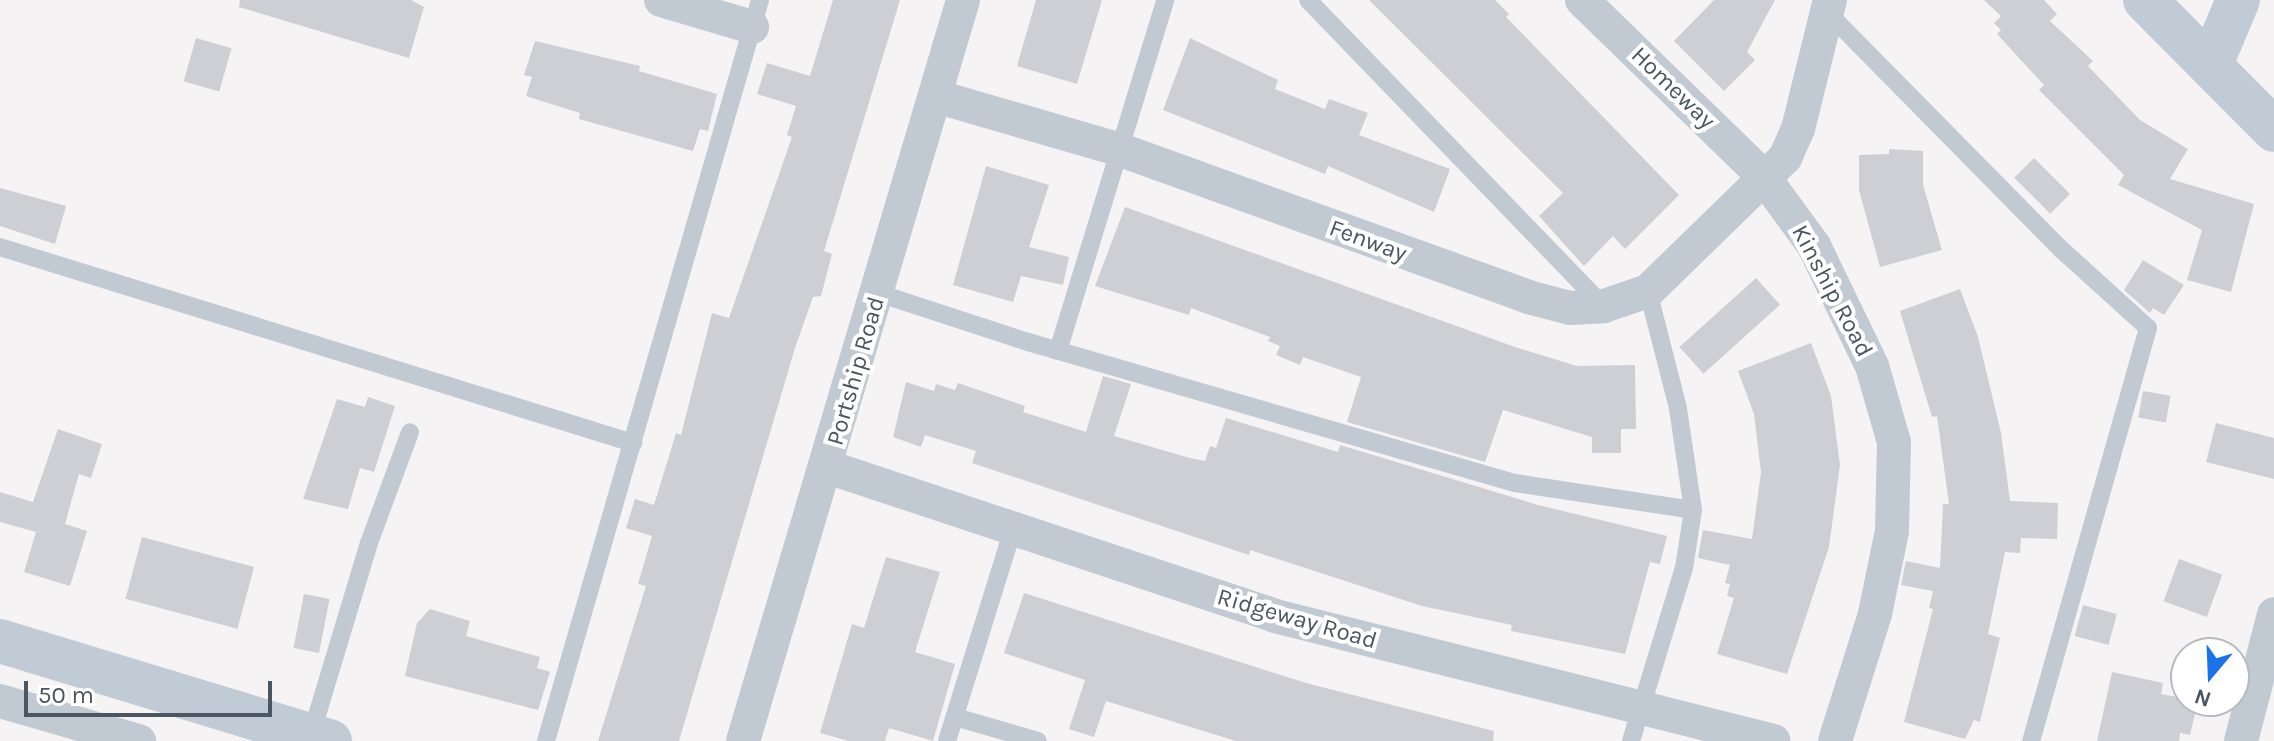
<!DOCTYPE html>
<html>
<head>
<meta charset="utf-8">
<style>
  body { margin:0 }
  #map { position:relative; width:2274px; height:741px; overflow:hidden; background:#f5f3f3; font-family:Karla,sans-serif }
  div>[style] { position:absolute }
  .building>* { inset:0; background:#cdcfd5; transform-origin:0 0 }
  .lane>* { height:18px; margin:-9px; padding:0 9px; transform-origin:9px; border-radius:9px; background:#c1cad2 }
  .street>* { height:34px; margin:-17px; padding:0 17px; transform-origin:17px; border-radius:17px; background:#c1cad2 }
  .secondary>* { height:44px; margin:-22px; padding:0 22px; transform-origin:22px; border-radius:22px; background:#c1cbd6 }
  span { translate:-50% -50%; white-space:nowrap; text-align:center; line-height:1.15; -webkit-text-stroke:8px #fff; paint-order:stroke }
  .street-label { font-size:24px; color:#4a5661 }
  .north { position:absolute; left:2170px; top:637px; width:80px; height:80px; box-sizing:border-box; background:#fff; border:2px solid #b7bbc0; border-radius:50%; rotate:199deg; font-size:22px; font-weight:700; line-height:32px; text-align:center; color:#4a5661 }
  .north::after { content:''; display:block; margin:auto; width:28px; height:36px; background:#1a73e8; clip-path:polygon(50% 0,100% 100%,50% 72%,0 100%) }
  .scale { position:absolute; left:24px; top:681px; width:248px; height:36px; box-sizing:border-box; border:4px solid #4a5661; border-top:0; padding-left:10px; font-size:24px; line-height:28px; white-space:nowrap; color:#4a5661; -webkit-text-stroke:6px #fff; paint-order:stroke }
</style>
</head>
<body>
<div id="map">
  <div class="building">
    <i style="clip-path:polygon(240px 0,411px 0,424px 7px,409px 58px,239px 7px)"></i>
    <i style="clip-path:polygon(833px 0,900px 0,824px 251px,832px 254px,821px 296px,813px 297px,795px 348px,679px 741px,598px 741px,646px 586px,638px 584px,652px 536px,626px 528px,635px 499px,654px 505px,676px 433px,681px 435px,712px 313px,729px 318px,792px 137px,787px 135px,796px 106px,757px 94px,767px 63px,810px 76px)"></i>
    <i style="clip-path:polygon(1036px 0,1102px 0,1077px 84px,1017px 66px)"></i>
    <i style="clip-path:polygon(1369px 0,1495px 0,1509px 14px,1506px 17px,1679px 195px,1625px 249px,1613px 236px,1584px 266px,1539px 216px,1563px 193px)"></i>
    <i style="clip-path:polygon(1714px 0,1775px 0,1747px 52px,1755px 60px,1724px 91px,1674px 41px)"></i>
    <i style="clip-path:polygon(1984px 0,2044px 0,2057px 14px,2050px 21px,2093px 61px,2088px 66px,2140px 120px,2188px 149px,2170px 179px,2254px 204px,2231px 292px,2187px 280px,2202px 230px,2118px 185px,2124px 175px,2039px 90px,2044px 85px,1997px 34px,2001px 30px,1994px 23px,2001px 16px)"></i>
    <i style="left:196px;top:38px;width:37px;height:45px;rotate:16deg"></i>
    <i style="clip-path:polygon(1190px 38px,1278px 80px,1275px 89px,1325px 109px,1329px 99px,1368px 113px,1359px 135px,1450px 169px,1434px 212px,1328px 166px,1325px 174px,1163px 110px)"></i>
    <i style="clip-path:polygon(535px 41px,640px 66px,639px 71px,717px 94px,708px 131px,700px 129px,693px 151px,579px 119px,580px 113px,526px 96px,532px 77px,524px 75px)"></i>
    <i style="clip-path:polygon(1889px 149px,1923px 151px,1923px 185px,1942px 250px,1880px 267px,1859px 190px,1859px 155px,1889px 154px)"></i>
    <i style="left:2034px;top:158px;width:51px;height:28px;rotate:45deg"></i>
    <i style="clip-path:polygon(986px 166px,1049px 185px,1029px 247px,1069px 257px,1063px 285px,1021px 276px,1013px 302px,953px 285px)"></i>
    <i style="clip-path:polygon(0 188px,66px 206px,55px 244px,0 226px)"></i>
    <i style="clip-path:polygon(1125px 207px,1515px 347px,1577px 366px,1635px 365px,1636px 429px,1621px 429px,1621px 453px,1592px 453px,1592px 437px,1503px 410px,1485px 462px,1347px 422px,1361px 377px,1303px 357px,1300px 365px,1276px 355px,1280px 346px,1268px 341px,1270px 337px,1191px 308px,1189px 315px,1095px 286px)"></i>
    <i style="clip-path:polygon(2143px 260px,2184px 285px,2164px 315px,2153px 308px,2150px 313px,2124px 290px)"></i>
    <i style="left:1756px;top:278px;width:36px;height:103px;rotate:48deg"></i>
    <i style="clip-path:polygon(1960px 289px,1978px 337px,2001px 433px,2010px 501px,2058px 503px,2057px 539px,2021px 538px,2020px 553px,2005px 552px,1988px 634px,2000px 638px,1980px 722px,1974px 720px,1965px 739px,1904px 722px,1933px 609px,1929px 608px,1933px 591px,1901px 585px,1906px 561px,1940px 568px,1943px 504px,1949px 504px,1937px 416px,1932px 417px,1900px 311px)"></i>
    <i style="clip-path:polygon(1811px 343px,1831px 396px,1840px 465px,1829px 547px,1787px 674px,1717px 654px,1734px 598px,1727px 596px,1730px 584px,1725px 583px,1730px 565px,1698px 558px,1703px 530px,1752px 539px,1761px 472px,1754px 414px,1738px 371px)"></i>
    <i style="clip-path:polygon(1103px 376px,1131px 384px,1114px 436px,1190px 458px,1205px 461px,1210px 446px,1216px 448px,1226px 418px,1338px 452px,1340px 445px,1538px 505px,1667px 536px,1660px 564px,1650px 562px,1625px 654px,1511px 631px,1512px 625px,1422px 606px,1250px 550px,1249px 555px,972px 463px,976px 451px,925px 435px,921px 447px,893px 437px,906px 382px,934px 391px,936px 384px,955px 390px,958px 383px,1025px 406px,1023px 412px,1086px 432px)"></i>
    <i style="left:2143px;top:391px;width:28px;height:27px;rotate:10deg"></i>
    <i style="clip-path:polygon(368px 397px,395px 406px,374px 472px,360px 468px,348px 509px,303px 499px,337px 399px,365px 407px)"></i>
    <i style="clip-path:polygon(2216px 423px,2274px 438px,2274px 479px,2206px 462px)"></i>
    <i style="clip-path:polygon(58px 429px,102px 444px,91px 478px,79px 474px,65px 524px,87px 531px,70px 586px,24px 572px,36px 532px,0 522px,0 492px,33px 502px)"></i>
    <i style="left:142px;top:537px;width:116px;height:64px;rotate:15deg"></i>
    <i style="clip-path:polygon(886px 557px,940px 572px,915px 652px,955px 664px,933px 741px,889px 728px,885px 741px,849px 741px,820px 733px,852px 624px,864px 628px)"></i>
    <i style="left:2179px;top:559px;width:46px;height:45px;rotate:20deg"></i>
    <i style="clip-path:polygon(1024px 593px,1306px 683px,1494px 731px,1493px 741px,1236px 741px,1106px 701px,1094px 737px,1069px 729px,1085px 680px,1004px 653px)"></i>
    <i style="left:304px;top:594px;width:26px;height:55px;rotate:11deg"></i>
    <i style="left:2083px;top:605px;width:35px;height:32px;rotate:15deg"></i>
    <i style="clip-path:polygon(430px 609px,470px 621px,466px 636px,540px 657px,537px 668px,550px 672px,538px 710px,405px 676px,417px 623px)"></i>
    <i style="clip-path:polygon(2112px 672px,2163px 683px,2161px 694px,2198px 701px,2190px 735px,2180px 733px,2179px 741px,2097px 741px)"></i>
  </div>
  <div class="lane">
    <i style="left:1308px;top:0;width:426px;rotate:46deg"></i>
    <i style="left:1827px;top:12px;width:334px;rotate:45.4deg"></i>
    <i style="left:2062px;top:250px;width:116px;rotate:42.2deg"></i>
    <i style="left:2148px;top:328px;width:429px;rotate:105.8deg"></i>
    <i style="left:0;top:247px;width:663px;rotate:17.2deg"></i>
    <i style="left:878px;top:293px;width:158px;rotate:18.1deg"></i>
    <i style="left:1028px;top:342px;width:507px;rotate:16.15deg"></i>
    <i style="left:1515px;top:483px;width:180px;rotate:8.6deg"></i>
    <i style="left:1058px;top:351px;width:367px;rotate:-73deg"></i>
    <i style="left:955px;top:717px;width:86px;rotate:16.1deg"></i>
    <i style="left:311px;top:735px;width:201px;rotate:-73.2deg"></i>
    <i style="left:369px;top:543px;width:118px;rotate:-69.7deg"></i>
    <i style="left:546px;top:741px;width:771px;rotate:-73.89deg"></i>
    <i style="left:947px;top:741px;width:222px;rotate:-72.7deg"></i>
    <i style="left:1631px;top:741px;width:181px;rotate:-73deg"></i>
    <i style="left:1684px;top:568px;width:59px;rotate:-81.2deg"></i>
    <i style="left:1693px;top:510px;width:103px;rotate:-98.4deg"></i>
    <i style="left:1678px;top:408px;width:121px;rotate:-104.4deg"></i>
  </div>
  <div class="street">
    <i style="left:661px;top:0;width:95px;rotate:16.5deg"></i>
    <i style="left:1582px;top:0;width:252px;rotate:44.2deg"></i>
    <i style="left:1763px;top:176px;width:87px;rotate:53.9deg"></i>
    <i style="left:1814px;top:246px;width:133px;rotate:64.2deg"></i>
    <i style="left:1872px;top:366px;width:79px;rotate:73.9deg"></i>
    <i style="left:1894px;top:442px;width:89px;rotate:91.3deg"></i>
    <i style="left:1892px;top:531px;width:85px;rotate:101.6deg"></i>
    <i style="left:1875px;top:614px;width:133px;rotate:107.5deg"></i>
    <i style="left:935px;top:96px;width:191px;rotate:16.2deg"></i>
    <i style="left:1118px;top:149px;width:436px;rotate:19.8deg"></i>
    <i style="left:1528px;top:297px;width:43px;rotate:14.7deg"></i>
    <i style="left:1570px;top:308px;width:34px;rotate:-3deg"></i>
    <i style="left:1604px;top:306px;width:46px;rotate:-18.8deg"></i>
    <i style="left:1648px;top:291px;width:191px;rotate:-44.2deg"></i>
    <i style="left:1785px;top:158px;width:32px;rotate:-66deg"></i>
    <i style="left:1798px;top:129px;width:133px;rotate:-76.1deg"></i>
    <i style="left:828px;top:467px;width:471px;rotate:18.4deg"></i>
    <i style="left:1275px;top:616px;width:514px;rotate:14.06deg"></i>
    <i style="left:0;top:701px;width:145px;rotate:16.1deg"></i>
    <i style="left:743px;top:741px;width:773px;rotate:-73.46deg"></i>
    <i style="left:2241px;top:741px;width:131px;rotate:-75.4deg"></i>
  </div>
  <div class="secondary">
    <i style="left:2145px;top:0;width:183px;rotate:45.2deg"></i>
    <i style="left:2211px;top:64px;width:69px;rotate:-67.1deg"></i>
    <i style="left:0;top:641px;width:345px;rotate:16.9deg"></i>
  </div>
  <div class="street-label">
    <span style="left:1673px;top:88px;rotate:44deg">Homeway</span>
    <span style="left:1368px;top:241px;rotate:20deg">Fenway</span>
    <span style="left:1832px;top:291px;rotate:62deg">Kinship Road</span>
    <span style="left:856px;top:371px;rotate:-74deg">Portship Road</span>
    <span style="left:1297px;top:619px;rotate:16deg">Ridgeway Road</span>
  </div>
  <div class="north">N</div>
  <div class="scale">50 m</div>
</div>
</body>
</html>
